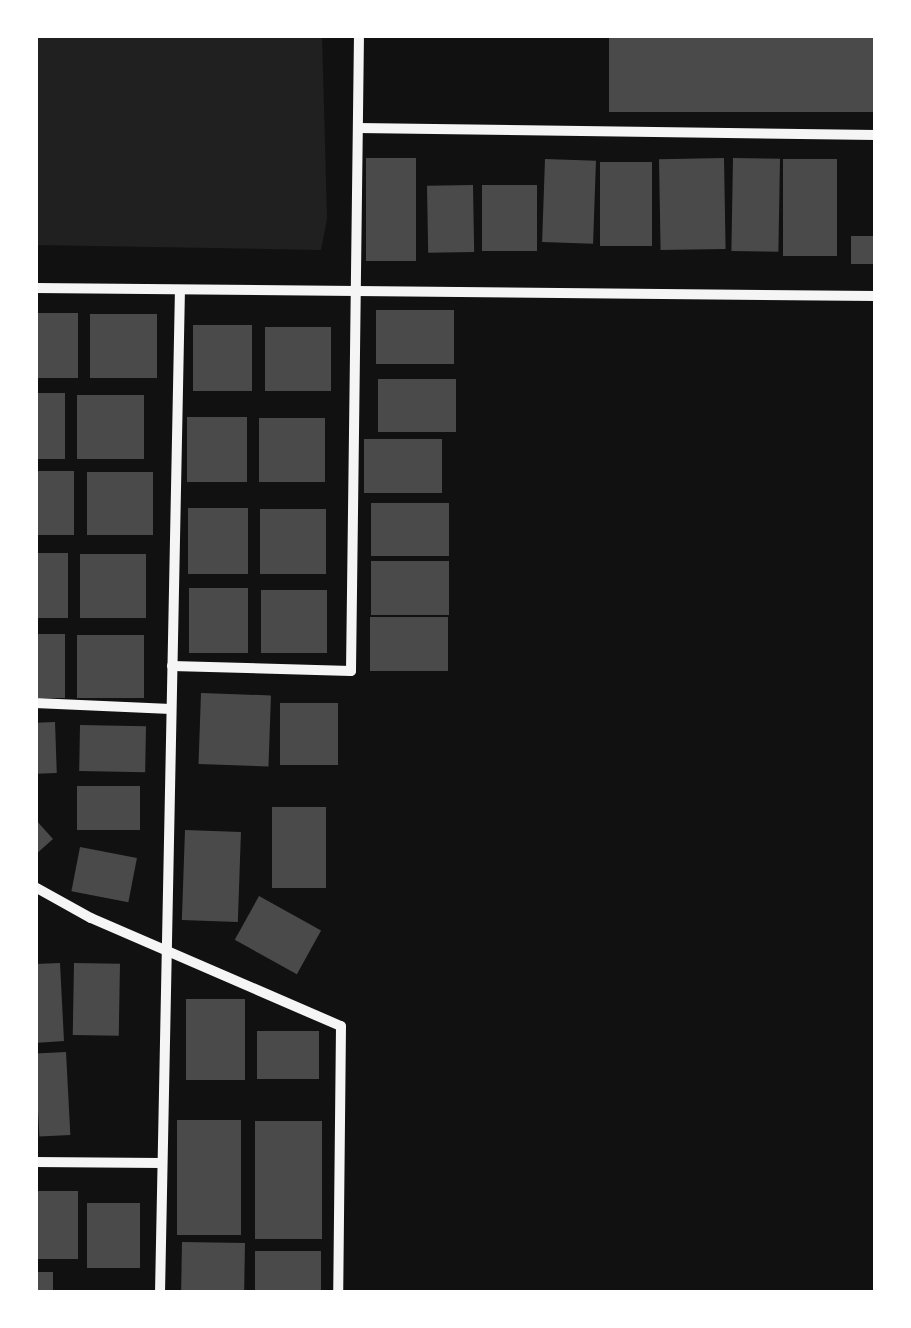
<!DOCTYPE html>
<html>
<head>
<meta charset="utf-8">
<style>
  body { margin:0 }
  #map { position:relative; width:911px; height:1328px; overflow:hidden; background:#111; font-family:"Space Grotesk",sans-serif }
  div>[style] { position:absolute }
  .green>* { inset:0; background:#202020 }
  .building>* { inset:0; background:#4a4a4a; transform-origin:0 0 }
  .minor>* { height:10px; margin:-5px; padding:0 5px; transform-origin:5px; border-radius:5px; background:#f5f5f5 }
  span { translate:-50% -50%; white-space:nowrap; text-align:center; line-height:1.15; -webkit-text-stroke:8px #fff; paint-order:stroke }
  .frame { position:absolute; inset:0; border:38px solid #fff; pointer-events:none }
</style>
</head>
<body>
<div id="map">
  <div class="green">
    <i style="clip-path:polygon(35px 35px,322px 35px,327px 219px,321px 250px,35px 245px)"></i>
  </div>
  <div class="building">
    <i style="left:609px;top:35px;width:267px;height:77px"></i>
    <i style="left:366px;top:158px;width:50px;height:103px"></i>
    <i style="left:724px;top:158px;width:91px;height:65px;rotate:89deg"></i>
    <i style="left:733px;top:158px;width:47px;height:93px;rotate:1deg"></i>
    <i style="left:545px;top:159px;width:51px;height:83px;rotate:2deg"></i>
    <i style="left:783px;top:159px;width:54px;height:97px"></i>
    <i style="left:600px;top:162px;width:52px;height:84px"></i>
    <i style="left:473px;top:185px;width:67px;height:46px;rotate:89deg"></i>
    <i style="left:482px;top:185px;width:55px;height:66px"></i>
    <i style="left:851px;top:236px;width:25px;height:28px"></i>
    <i style="left:376px;top:310px;width:78px;height:54px"></i>
    <i style="left:35px;top:313px;width:43px;height:65px"></i>
    <i style="left:90px;top:314px;width:67px;height:64px"></i>
    <i style="left:193px;top:325px;width:59px;height:66px"></i>
    <i style="left:265px;top:327px;width:66px;height:64px"></i>
    <i style="left:378px;top:379px;width:78px;height:53px"></i>
    <i style="left:35px;top:393px;width:30px;height:66px"></i>
    <i style="left:77px;top:395px;width:67px;height:64px"></i>
    <i style="left:187px;top:417px;width:60px;height:65px"></i>
    <i style="left:259px;top:418px;width:66px;height:64px"></i>
    <i style="left:364px;top:439px;width:78px;height:54px"></i>
    <i style="left:35px;top:471px;width:39px;height:64px"></i>
    <i style="left:87px;top:472px;width:66px;height:63px"></i>
    <i style="left:371px;top:503px;width:78px;height:53px"></i>
    <i style="left:188px;top:508px;width:60px;height:66px"></i>
    <i style="left:260px;top:509px;width:66px;height:65px"></i>
    <i style="left:35px;top:553px;width:33px;height:65px"></i>
    <i style="left:80px;top:554px;width:66px;height:64px"></i>
    <i style="left:371px;top:561px;width:78px;height:54px"></i>
    <i style="left:189px;top:588px;width:59px;height:65px"></i>
    <i style="left:261px;top:590px;width:66px;height:63px"></i>
    <i style="left:370px;top:617px;width:78px;height:54px"></i>
    <i style="left:35px;top:634px;width:30px;height:64px"></i>
    <i style="left:77px;top:635px;width:67px;height:63px"></i>
    <i style="left:201px;top:693px;width:70px;height:71px;rotate:2deg"></i>
    <i style="left:280px;top:703px;width:58px;height:62px"></i>
    <i style="left:55px;top:722px;width:51px;height:20px;rotate:88deg"></i>
    <i style="left:80px;top:725px;width:66px;height:46px;rotate:1deg"></i>
    <i style="left:77px;top:786px;width:63px;height:44px"></i>
    <i style="left:272px;top:807px;width:54px;height:81px"></i>
    <i style="clip-path:polygon(35px 819px,53px 839px,35px 855px)"></i>
    <i style="left:185px;top:830px;width:56px;height:90px;rotate:2deg"></i>
    <i style="left:80px;top:847px;width:58px;height:45px;rotate:11deg"></i>
    <i style="left:259px;top:896px;width:71px;height:50px;rotate:29deg"></i>
    <i style="clip-path:polygon(60px 963px,64px 1041px,35px 1043px,35px 964px)"></i>
    <i style="left:74px;top:963px;width:46px;height:72px;rotate:1deg"></i>
    <i style="left:186px;top:999px;width:59px;height:81px"></i>
    <i style="left:257px;top:1031px;width:62px;height:48px"></i>
    <i style="left:66px;top:1052px;width:83px;height:31px;rotate:87deg"></i>
    <i style="left:177px;top:1120px;width:64px;height:115px"></i>
    <i style="left:255px;top:1121px;width:67px;height:118px"></i>
    <i style="left:35px;top:1191px;width:43px;height:68px"></i>
    <i style="left:87px;top:1203px;width:53px;height:65px"></i>
    <i style="left:182px;top:1242px;width:63px;height:51px;rotate:1deg"></i>
    <i style="left:255px;top:1251px;width:66px;height:42px"></i>
    <i style="left:35px;top:1272px;width:18px;height:21px"></i>
  </div>
  <div class="minor">
    <i style="left:358px;top:128px;width:518px;rotate:0.77deg"></i>
    <i style="left:35px;top:288px;width:841px;rotate:0.55deg"></i>
    <i style="left:172px;top:666px;width:179px;rotate:1.6deg"></i>
    <i style="left:351px;top:671px;width:636px;rotate:-89.28deg"></i>
    <i style="left:35px;top:703px;width:136px;rotate:2.5deg"></i>
    <i style="left:35px;top:887px;width:64px;rotate:29deg"></i>
    <i style="left:91px;top:918px;width:272px;rotate:23.4deg"></i>
    <i style="left:341px;top:1026px;width:267px;rotate:90.6deg"></i>
    <i style="left:35px;top:1162px;width:126px;rotate:0.5deg"></i>
    <i style="left:160px;top:1293px;width:1002px;rotate:-88.86deg"></i>
  </div>
  <div class="frame"></div>
</div>
</body>
</html>
